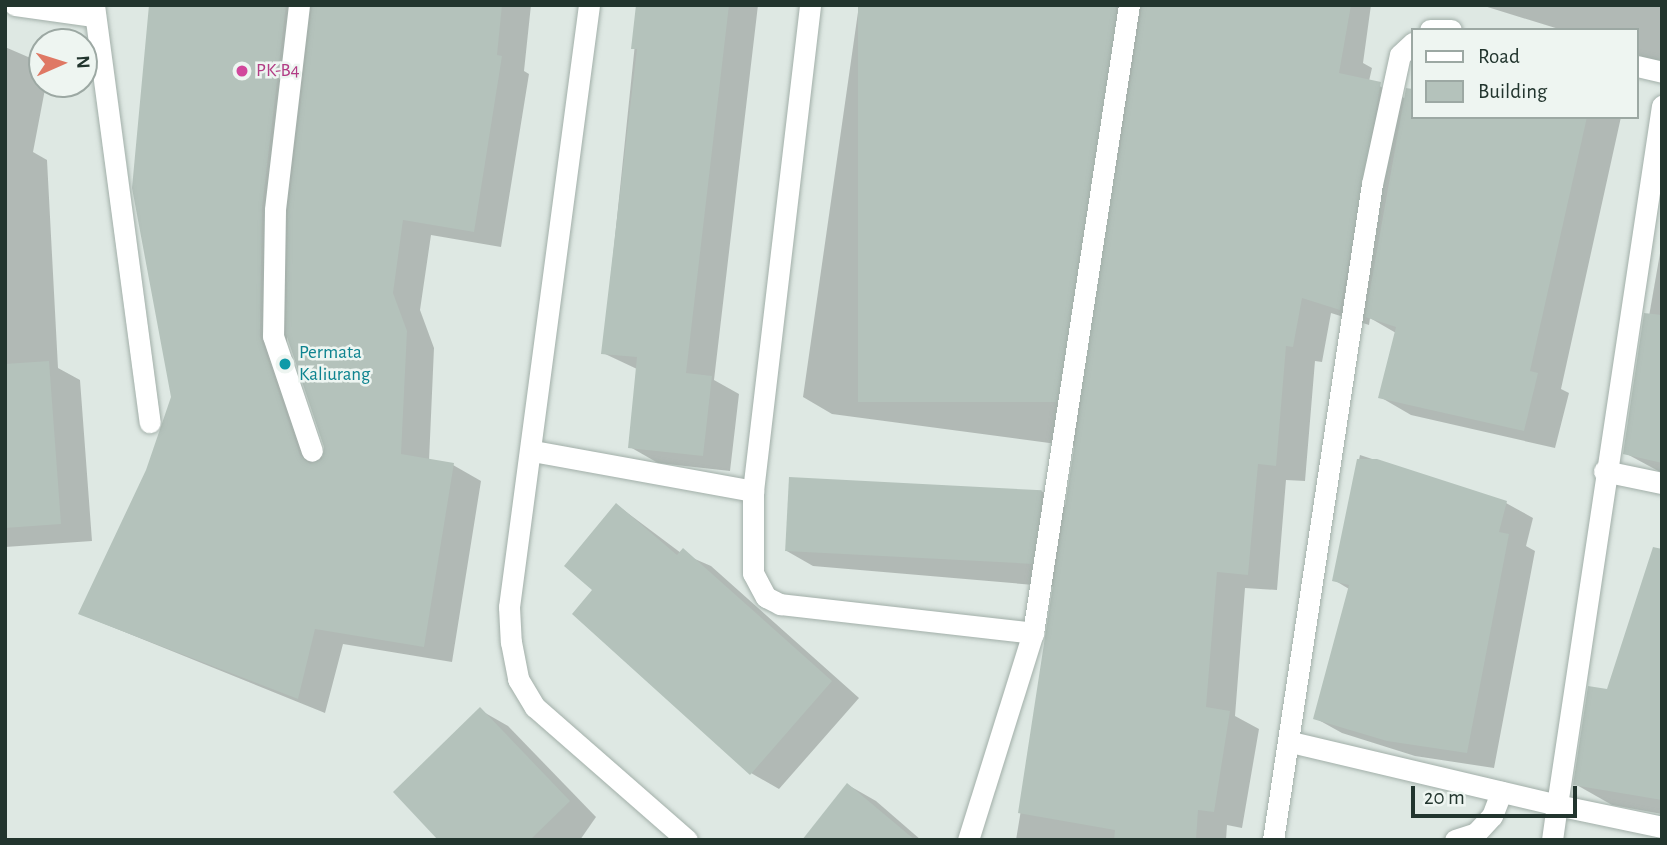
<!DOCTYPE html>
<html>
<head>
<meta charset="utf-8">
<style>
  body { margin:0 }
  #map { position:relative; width:1667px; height:845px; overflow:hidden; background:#dee8e3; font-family:"Alegreya Sans",sans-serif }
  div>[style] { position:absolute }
  .shadow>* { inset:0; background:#0003 }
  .building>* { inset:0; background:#b4c2bb; transform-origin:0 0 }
  .roads { filter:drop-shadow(0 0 2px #a2afa9) drop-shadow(0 0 2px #a2afa9) }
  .minor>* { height:21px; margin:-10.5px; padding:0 10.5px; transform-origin:10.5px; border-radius:10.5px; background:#fff }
  .dots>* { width:19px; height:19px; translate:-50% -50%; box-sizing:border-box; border:4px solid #eef5f1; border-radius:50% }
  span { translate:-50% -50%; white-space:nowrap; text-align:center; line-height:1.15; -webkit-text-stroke:5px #eef5f1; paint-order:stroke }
  .hotel-label { font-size:19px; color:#b23c85 }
  .left { translate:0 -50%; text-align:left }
  .culture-label { font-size:19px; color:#0d838f }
  .frame { position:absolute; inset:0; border:7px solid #22352e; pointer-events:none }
  .legend { position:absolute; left:1411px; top:28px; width:228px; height:91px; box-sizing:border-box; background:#eef5f1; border:2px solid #9ca8a3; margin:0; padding:9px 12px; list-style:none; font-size:21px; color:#22352e }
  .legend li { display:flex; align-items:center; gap:14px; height:35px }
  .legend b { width:35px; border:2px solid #9ca8a3 }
  .north { position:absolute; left:28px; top:28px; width:70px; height:70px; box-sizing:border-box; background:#eef5f1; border:2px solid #9ca8a3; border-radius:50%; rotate:87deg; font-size:19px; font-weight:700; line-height:28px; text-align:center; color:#22352e }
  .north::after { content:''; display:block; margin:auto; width:24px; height:32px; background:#df7864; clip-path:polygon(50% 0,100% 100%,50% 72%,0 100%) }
  .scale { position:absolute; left:1411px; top:786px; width:166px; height:32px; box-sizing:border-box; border:4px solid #22352e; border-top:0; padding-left:9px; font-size:21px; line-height:24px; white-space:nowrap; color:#22352e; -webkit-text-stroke:5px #eef5f1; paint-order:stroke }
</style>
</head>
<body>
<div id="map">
  <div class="shadow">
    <i style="clip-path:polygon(evenodd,150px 5px,531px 5px,524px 71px,529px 74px,501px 247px,431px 235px,420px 310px,434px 348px,429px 461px,453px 465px,481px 481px,452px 662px,343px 644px,325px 713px,80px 614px,147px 471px,173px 397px,134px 187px,150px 5px,287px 334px,327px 453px,323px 458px,287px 353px,287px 334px)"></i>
    <i style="clip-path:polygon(639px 5px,758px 5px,714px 380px,739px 394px,730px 471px,658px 463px,630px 447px,637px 369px,603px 353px)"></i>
    <i style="clip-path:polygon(859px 5px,1371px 5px,1363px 63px,1372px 68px,1369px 81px,1406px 99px,1408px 90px,1413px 91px,1413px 117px,1621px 117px,1561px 389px,1569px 393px,1555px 448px,1411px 415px,1380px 397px,1396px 333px,1370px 318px,1369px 325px,1331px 313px,1322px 362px,1315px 361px,1305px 481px,1286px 480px,1277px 590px,1245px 588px,1235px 716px,1259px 729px,1242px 828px,1227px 825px,1226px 840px,1016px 840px,1058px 587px,813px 566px,785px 550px,1041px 491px,1070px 508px,1079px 447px,832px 414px,803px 397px)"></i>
    <i style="clip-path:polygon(1481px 5px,1662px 5px,1662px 66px,1637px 59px,1637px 30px,1562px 30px)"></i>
    <i style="clip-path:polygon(5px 47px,42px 63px,46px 84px,33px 152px,47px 160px,58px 368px,80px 380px,92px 541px,5px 547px)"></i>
    <i style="clip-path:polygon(1662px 242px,1662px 473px,1625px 453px)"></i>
    <i style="clip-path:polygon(1360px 455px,1506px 503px,1533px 518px,1526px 546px,1535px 551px,1494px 768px,1415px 756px,1342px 733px,1315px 718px,1349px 589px,1334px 580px)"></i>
    <i style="clip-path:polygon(617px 505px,681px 553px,711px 566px,859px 698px,779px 789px,751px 773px,594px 590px)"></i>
    <i style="clip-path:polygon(1662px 553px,1662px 814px,1612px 805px,1575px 784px)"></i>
    <i style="clip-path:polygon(480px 710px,508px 726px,596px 817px,580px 840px,441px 840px)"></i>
    <i style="clip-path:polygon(848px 785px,876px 801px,921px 840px,826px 840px)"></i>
  </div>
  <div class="building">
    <i style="clip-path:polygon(149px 5px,286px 5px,262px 208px,260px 336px,300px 455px,310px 464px,322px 459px,324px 447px,286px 334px,288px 211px,312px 5px,502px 5px,497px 55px,502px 56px,474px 232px,403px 220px,393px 293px,407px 331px,401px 454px,454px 463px,424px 647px,315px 629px,298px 699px,78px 614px,146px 470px,171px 397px,132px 188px)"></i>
    <i style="clip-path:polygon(636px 5px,729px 5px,686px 373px,712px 376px,703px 456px,628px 448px,637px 357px,601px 354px,637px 49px,631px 49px)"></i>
    <i style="left:858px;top:5px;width:258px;height:397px"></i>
    <i style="clip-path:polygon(1142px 5px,1351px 5px,1339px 73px,1381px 82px,1340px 310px,1302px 298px,1293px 347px,1286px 346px,1276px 466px,1258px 464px,1248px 575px,1217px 572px,1206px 707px,1230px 711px,1214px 812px,1198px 810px,1196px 840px,1114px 840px,1115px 830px,1018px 813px)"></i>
    <i style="clip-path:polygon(1406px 88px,1413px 89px,1413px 117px,1587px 117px,1530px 371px,1538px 373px,1524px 431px,1378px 398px,1396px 327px,1365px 317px)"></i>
    <i style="clip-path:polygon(1644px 313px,1662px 315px,1662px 463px,1623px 454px)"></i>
    <i style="clip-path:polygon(49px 361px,61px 524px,5px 528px,5px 364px)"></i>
    <i style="clip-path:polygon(1357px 459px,1377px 459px,1507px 501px,1499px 532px,1509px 534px,1467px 753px,1387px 741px,1313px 719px,1349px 585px,1332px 581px)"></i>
    <i style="left:789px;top:477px;width:253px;height:74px;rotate:3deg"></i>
    <i style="clip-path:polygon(616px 503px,677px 555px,683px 548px,832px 681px,750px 775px,572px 614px,592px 590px,564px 566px)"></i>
    <i style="clip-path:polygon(1653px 547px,1662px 549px,1662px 800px,1573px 785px,1588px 686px,1607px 689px)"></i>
    <i style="clip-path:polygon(480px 707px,570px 801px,530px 840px,438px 840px,393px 792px)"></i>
    <i style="clip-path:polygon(847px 783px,915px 840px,802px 840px)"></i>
  </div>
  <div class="roads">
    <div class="minor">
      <i style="left:15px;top:5px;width:78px;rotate:8.1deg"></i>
      <i style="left:94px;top:5px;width:421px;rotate:82.4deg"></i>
      <i style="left:299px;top:5px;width:206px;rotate:96.7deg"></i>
      <i style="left:275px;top:210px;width:126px;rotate:90.9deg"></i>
      <i style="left:273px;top:336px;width:121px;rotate:71.3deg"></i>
      <i style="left:589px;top:5px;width:607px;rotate:97.57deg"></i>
      <i style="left:509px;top:607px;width:35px;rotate:87deg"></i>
      <i style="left:511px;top:642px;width:38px;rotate:79deg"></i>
      <i style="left:518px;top:679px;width:33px;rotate:59deg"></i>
      <i style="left:535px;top:707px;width:202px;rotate:41.2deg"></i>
      <i style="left:1430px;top:30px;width:21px"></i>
      <i style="left:1637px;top:66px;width:26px;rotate:13deg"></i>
      <i style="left:533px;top:451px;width:224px;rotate:10.3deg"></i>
      <i style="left:753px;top:491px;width:82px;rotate:90deg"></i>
      <i style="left:753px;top:573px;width:27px;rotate:62deg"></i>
      <i style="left:766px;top:597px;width:16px;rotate:27deg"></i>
      <i style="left:780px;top:604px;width:255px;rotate:6.5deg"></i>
      <i style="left:1604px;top:471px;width:59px;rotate:11.7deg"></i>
      <i style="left:753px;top:491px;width:489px;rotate:-83.3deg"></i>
      <i style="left:1291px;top:742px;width:273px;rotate:13.3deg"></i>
      <i style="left:1557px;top:805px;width:707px;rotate:-81.46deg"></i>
      <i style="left:968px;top:840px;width:217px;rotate:-72.6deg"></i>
      <i style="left:1033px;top:633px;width:635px;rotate:-81.31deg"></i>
      <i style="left:1273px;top:840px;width:663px;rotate:-81.42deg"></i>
      <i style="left:1372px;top:184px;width:132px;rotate:-77.8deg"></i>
      <i style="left:1400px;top:55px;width:18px;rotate:-43deg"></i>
      <i style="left:1455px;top:840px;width:22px;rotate:-18deg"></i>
      <i style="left:1476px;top:833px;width:23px;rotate:-47deg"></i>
      <i style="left:1492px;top:816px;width:26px;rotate:-69deg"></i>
      <i style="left:1552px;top:840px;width:35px;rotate:-82deg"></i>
      <i style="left:1557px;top:805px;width:107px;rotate:11.8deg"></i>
    </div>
  </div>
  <div class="dots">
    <i style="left:242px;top:71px;background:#d1479c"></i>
    <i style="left:285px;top:364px;background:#0f9aa8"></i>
  </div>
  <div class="hotel-label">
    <span class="left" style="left:256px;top:71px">PK-B4</span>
  </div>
  <div class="culture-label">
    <span class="left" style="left:299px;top:364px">Permata<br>Kaliurang</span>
  </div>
  <div class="frame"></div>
  <ul class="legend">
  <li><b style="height:9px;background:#fff"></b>Road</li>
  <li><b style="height:19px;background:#b4c2bb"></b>Building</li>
  </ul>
  <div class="north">N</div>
  <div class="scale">20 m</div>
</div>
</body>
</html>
